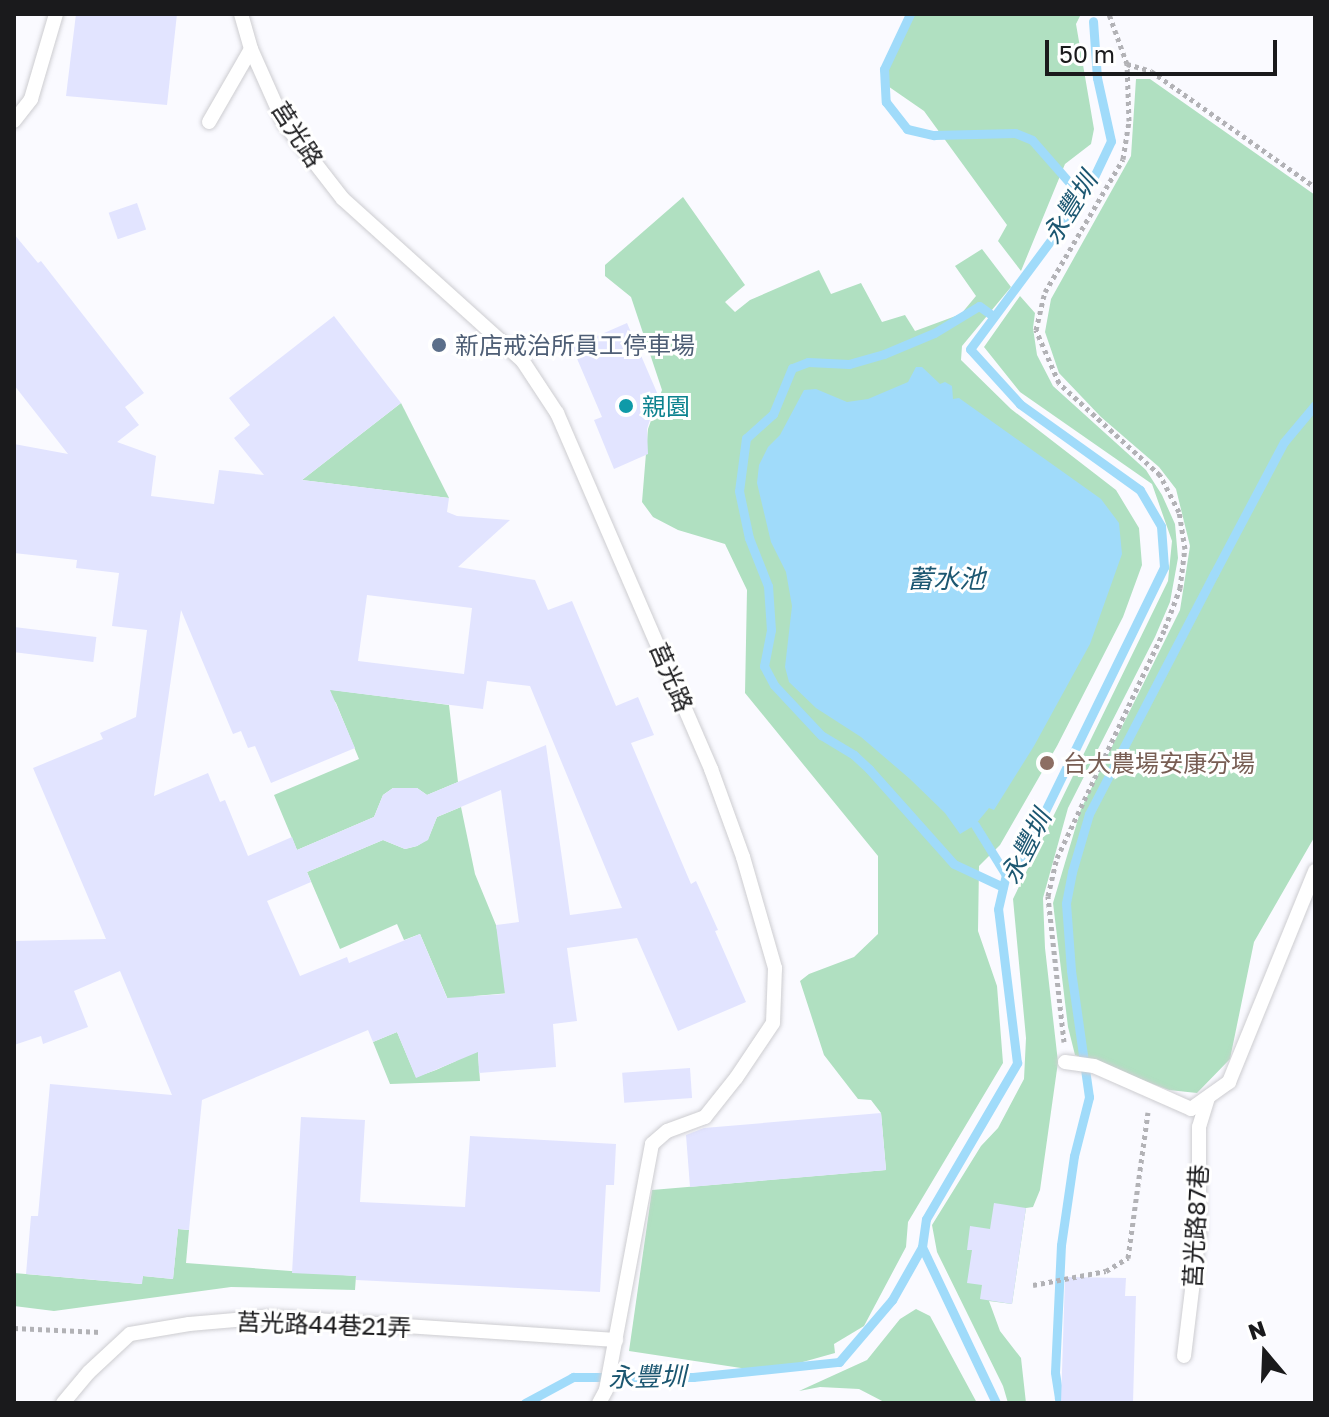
<!DOCTYPE html>
<html>
<head>
<meta charset="utf-8">
<style>
  body { margin:0 }
  #map { position:relative; width:1329px; height:1417px; overflow:hidden; background:#fafaff; font-family:"Golos Text","Noto Sans TC",sans-serif }
  div>[style] { position:absolute }
  .green>* { inset:0; background:#b0e0c1 }
  .water>* { inset:0; background:#a0dbfa }
  .stream>* { height:9px; margin:-4.5px; padding:0 4.5px; transform-origin:4.5px; border-radius:4.5px; background:#a0dbfa }
  .building>* { inset:0; background:#e2e4ff; transform-origin:0 0 }
  .path>* { height:5px; margin-top:-2.5px; transform-origin:0; background:repeating-linear-gradient(90deg,#b2b2b6 0 4px,transparent 0 8px) }
  .roads { filter:drop-shadow(0 0 2px #cdcdd1) drop-shadow(0 0 2px #cdcdd1) }
  .service>* { height:14px; margin:-7px; padding:0 7px; transform-origin:7px; border-radius:7px; background:#fff }
  .dots>* { width:22px; height:22px; translate:-50% -50%; box-sizing:border-box; border:4px solid #fff; border-radius:50% }
  span { translate:-50% -50%; white-space:nowrap; text-align:center; line-height:1.15; -webkit-text-stroke:6px #fff; paint-order:stroke }
  .street-label { font-size:24px; color:#1a1a1c }
  .service-label { font-size:24px; color:#4e5e75 }
  .left { translate:0 -50%; text-align:left }
  .culture-label { font-size:24px; color:#0d838f }
  .education-label { font-size:24px; color:#785e54 }
  .water-label { font-size:26px; color:#1c5771; font-style:italic }
  .frame { position:absolute; inset:0; border:16px solid #1a1a1c; pointer-events:none }
  .north { position:absolute; left:1225px; top:1313px; width:80px; height:80px; -webkit-text-stroke:6px #fff; paint-order:stroke; rotate:341deg; font-size:22px; font-weight:700; line-height:32px; text-align:center; color:#1a1a1c }
  .north::after { content:''; display:block; margin:auto; width:28px; height:36px; background:#1a1a1c; clip-path:polygon(50% 0,100% 100%,50% 72%,0 100%) }
  .scale { position:absolute; left:1045px; top:40px; width:232px; height:36px; box-sizing:border-box; border:4px solid #1a1a1c; border-top:0; padding-left:10px; font-size:24px; line-height:28px; white-space:nowrap; color:#1a1a1c; -webkit-text-stroke:6px #fff; paint-order:stroke }
</style>
</head>
<body>
<div id="map">
  <div class="green">
    <i style="clip-path:polygon(914px 14px,1081px 14px,1076px 24px,1094px 129px,1091px 144px,1065px 164px,1021px 271px,998px 241px,1007px 225px,924px 111px,882px 82px)"></i>
    <i style="clip-path:polygon(1136px 79px,1150px 79px,1315px 195px,1315px 836px,1254px 942px,1230px 1059px,1197px 1093px,1169px 1090px,1075px 1055px,1068px 1027px,1053px 903px,1081px 809px,1180px 610px,1190px 546px,1176px 489px,1159px 467px,1101px 417px,1059px 373px,1045px 332px,1051px 299px,1131px 156px)"></i>
    <i style="clip-path:polygon(683px 197px,745px 285px,725px 302px,735px 312px,750px 300px,819px 270px,831px 294px,861px 283px,882px 322px,905px 315px,915px 331px,961px 314px,976px 296px,955px 266px,982px 249px,1011px 287px,962px 346px,961px 360px,1011px 409px,1116px 490px,1139px 528px,1142px 565px,1123px 617px,1057px 746px,1000px 845px,979px 866px,978px 931px,997px 986px,1003px 1063px,908px 1222px,906px 1247px,864px 1326px,834px 1344px,835px 1353px,767px 1372px,629px 1351px,652px 1190px,886px 1170px,881px 1113px,871px 1100px,858px 1099px,824px 1055px,800px 981px,809px 974px,854px 957px,878px 934px,878px 856px,745px 693px,747px 590px,725px 544px,678px 530px,653px 517px,642px 502px,648px 429px,662px 390px,631px 297px,605px 276px,605px 265px)"></i>
    <i style="clip-path:polygon(1020px 296px,1035px 313px,1033px 328px,1037px 355px,1053px 386px,1146px 470px,1162px 495px,1175px 524px,1178px 558px,1170px 602px,1155px 637px,1068px 808px,1043px 898px,1045px 948px,1058px 1062px,1040px 1190px,1033px 1207px,1026px 1208px,1012px 1304px,989px 1301px,1000px 1331px,1021px 1358px,1026px 1403px,1008px 1403px,1003px 1386px,937px 1252px,932px 1225px,981px 1146px,998px 1128px,1024px 1079px,1026px 1038px,1013px 899px,1168px 581px,1172px 541px,1152px 484px,1020px 392px,984px 347px)"></i>
    <i style="clip-path:polygon(401px 403px,449px 498px,302px 480px)"></i>
    <i style="clip-path:polygon(325px 689px,449px 705px,458px 782px,427px 795px,417px 788px,393px 788px,383px 795px,374px 817px,297px 850px,274px 795px,359px 759px,336px 703px)"></i>
    <i style="clip-path:polygon(461px 807px,475px 874px,496px 925px,511px 993px,474px 996px,480px 1081px,390px 1084px,373px 1042px,397px 1032px,416px 1077px,436px 1070px,456px 1061px,452px 1009px,420px 934px,404px 940px,397px 924px,340px 949px,307px 872px,383px 840px,405px 849px,417px 846px,428px 839px,437px 817px)"></i>
    <i style="clip-path:polygon(178px 1229px,189px 1230px,186px 1263px,356px 1276px,355px 1290px,231px 1287px,54px 1311px,14px 1306px,14px 1273px,141px 1284px,143px 1276px,173px 1279px)"></i>
    <i style="clip-path:polygon(916px 1309px,930px 1316px,977px 1403px,886px 1403px,859px 1389px,820px 1387px,799px 1391px,867px 1360px,900px 1319px)"></i>
  </div>
  <div class="water">
    <i style="clip-path:polygon(916px 367px,922px 367px,940px 384px,945px 382px,952px 386px,953px 399px,959px 398px,1101px 499px,1119px 523px,1122px 554px,1090px 644px,1034px 746px,994px 810px,989px 808px,975px 825px,960px 834px,945px 813px,910px 779px,861px 737px,816px 708px,789px 682px,785px 667px,792px 606px,786px 572px,771px 542px,757px 483px,759px 465px,768px 447px,780px 435px,804px 390px,816px 389px,847px 402px,868px 399px,908px 382px)"></i>
  </div>
  <div class="stream">
    <i style="left:910px;top:14px;width:61px;rotate:115.3deg"></i>
    <i style="left:884px;top:69px;width:33px;rotate:87deg"></i>
    <i style="left:886px;top:102px;width:34px;rotate:52deg"></i>
    <i style="left:907px;top:129px;width:28px;rotate:13deg"></i>
    <i style="left:934px;top:135px;width:81px;rotate:-1.4deg"></i>
    <i style="left:1015px;top:133px;width:18px;rotate:22deg"></i>
    <i style="left:1032px;top:140px;width:76px;rotate:48.7deg"></i>
    <i style="left:993px;top:316px;width:17px;rotate:-144deg"></i>
    <i style="left:979px;top:306px;width:52px;rotate:149deg"></i>
    <i style="left:934px;top:333px;width:54px;rotate:157.2deg"></i>
    <i style="left:884px;top:354px;width:36px;rotate:164deg"></i>
    <i style="left:849px;top:364px;width:41px;rotate:-177.2deg"></i>
    <i style="left:808px;top:362px;width:17px;rotate:159deg"></i>
    <i style="left:792px;top:368px;width:50px;rotate:112.4deg"></i>
    <i style="left:773px;top:414px;width:36px;rotate:138deg"></i>
    <i style="left:746px;top:438px;width:53px;rotate:97.5deg"></i>
    <i style="left:739px;top:491px;width:48px;rotate:78deg"></i>
    <i style="left:749px;top:538px;width:52px;rotate:68.4deg"></i>
    <i style="left:768px;top:586px;width:44px;rotate:86.1deg"></i>
    <i style="left:771px;top:630px;width:37px;rotate:101deg"></i>
    <i style="left:764px;top:666px;width:21px;rotate:62deg"></i>
    <i style="left:774px;top:685px;width:69px;rotate:46.8deg"></i>
    <i style="left:821px;top:735px;width:39px;rotate:31deg"></i>
    <i style="left:854px;top:755px;width:21px;rotate:43deg"></i>
    <i style="left:869px;top:769px;width:127px;rotate:48.2deg"></i>
    <i style="left:954px;top:864px;width:54px;rotate:25.1deg"></i>
    <i style="left:975px;top:825px;width:59px;rotate:58.2deg"></i>
    <i style="left:922px;top:1247px;width:173px;rotate:64.6deg"></i>
    <i style="left:525px;top:1403px;width:55px;rotate:-28.4deg"></i>
    <i style="left:573px;top:1377px;width:120px"></i>
    <i style="left:693px;top:1377px;width:147px;rotate:-5.9deg"></i>
    <i style="left:839px;top:1362px;width:82px;rotate:-49.5deg"></i>
    <i style="left:892px;top:1300px;width:61px;rotate:-60.5deg"></i>
    <i style="left:922px;top:1247px;width:28px;rotate:-82deg"></i>
    <i style="left:926px;top:1219px;width:181px;rotate:-59.7deg"></i>
    <i style="left:1017px;top:1063px;width:155px;rotate:-97deg"></i>
    <i style="left:998px;top:909px;width:35px;rotate:-77deg"></i>
    <i style="left:1006px;top:875px;width:34px;rotate:-52deg"></i>
    <i style="left:1027px;top:848px;width:313px;rotate:-64deg"></i>
    <i style="left:1164px;top:567px;width:41px;rotate:-94.2deg"></i>
    <i style="left:1161px;top:526px;width:42px;rotate:-120.3deg"></i>
    <i style="left:1140px;top:490px;width:148px;rotate:-144.4deg"></i>
    <i style="left:1020px;top:404px;width:74px;rotate:-132.3deg"></i>
    <i style="left:970px;top:349px;width:156px;rotate:-53.4deg"></i>
    <i style="left:1063px;top:224px;width:52px;rotate:-56deg"></i>
    <i style="left:1092px;top:181px;width:44px;rotate:-64.6deg"></i>
    <i style="left:1111px;top:141px;width:65px;rotate:-102.5deg"></i>
    <i style="left:1097px;top:78px;width:57px;rotate:-94deg"></i>
    <i style="left:1074px;top:1403px;width:16px;rotate:-162deg"></i>
    <i style="left:1059px;top:1398px;width:26px;rotate:-99deg"></i>
    <i style="left:1055px;top:1372px;width:127px;rotate:-87.3deg"></i>
    <i style="left:1061px;top:1245px;width:90px;rotate:-81.7deg"></i>
    <i style="left:1074px;top:1156px;width:61px;rotate:-75.7deg"></i>
    <i style="left:1089px;top:1097px;width:128px;rotate:-98.1deg"></i>
    <i style="left:1071px;top:970px;width:67px;rotate:-94.3deg"></i>
    <i style="left:1066px;top:903px;width:32px;rotate:-79deg"></i>
    <i style="left:1072px;top:872px;width:60px;rotate:-73.7deg"></i>
    <i style="left:1089px;top:814px;width:271px;rotate:-62.5deg"></i>
    <i style="left:1214px;top:574px;width:149px;rotate:-62.1deg"></i>
    <i style="left:1284px;top:442px;width:48px;rotate:-50deg"></i>
  </div>
  <div class="building">
    <i style="clip-path:polygon(76px 14px,177px 14px,167px 105px,66px 96px)"></i>
    <i style="left:137px;top:203px;width:28px;height:30px;rotate:71deg"></i>
    <i style="clip-path:polygon(evenodd,14px 234px,38px 263px,41px 261px,144px 393px,125px 407px,139px 425px,117px 442px,156px 456px,151px 496px,214px 504px,219px 470px,264px 475px,234px 438px,250px 425px,229px 398px,334px 316px,401px 403px,302px 480px,449px 498px,447px 512px,457px 516px,510px 520px,458px 567px,535px 580px,548px 610px,572px 601px,616px 706px,638px 697px,654px 735px,631px 743px,691px 884px,696px 881px,718px 930px,715px 931px,746px 1002px,678px 1031px,637px 938px,567px 948px,577px 1021px,553px 1024px,556px 1067px,479px 1073px,478px 1052px,416px 1078px,397px 1032px,373px 1042px,368px 1030px,202px 1100px,189px 1230px,178px 1229px,173px 1279px,143px 1276px,142px 1284px,26px 1274px,31px 1216px,38px 1216px,50px 1084px,172px 1095px,120px 971px,74px 991px,88px 1027px,43px 1044px,41px 1036px,14px 1045px,14px 941px,106px 939px,33px 768px,103px 739px,100px 733px,136px 717px,147px 630px,112px 626px,119px 573px,76px 568px,77px 560px,14px 553px,14px 444px,68px 454px,14px 385px,14px 234px,367px 595px,472px 608px,464px 674px,358px 661px,367px 595px,14px 234px,181px 610px,233px 734px,241px 731px,248px 748px,255px 746px,271px 783px,355px 748px,330px 690px,483px 709px,487px 681px,530px 686px,622px 908px,570px 915px,546px 745px,427px 795px,417px 788px,393px 788px,383px 795px,374px 817px,297px 850px,292px 837px,248px 856px,225px 800px,220px 802px,208px 773px,154px 796px,181px 610px,14px 234px,501px 790px,519px 922px,496px 925px,505px 994px,447px 998px,420px 934px,349px 963px,347px 957px,300px 976px,267px 901px,311px 882px,307px 872px,383px 840px,405px 849px,417px 846px,428px 840px,437px 817px,501px 790px)"></i>
    <i style="clip-path:polygon(627px 323px,658px 395px,647px 429px,648px 454px,614px 469px,594px 420px,602px 417px,572px 347px)"></i>
    <i style="left:14px;top:627px;width:83px;height:25px;rotate:7deg"></i>
    <i style="left:690px;top:1068px;width:30px;height:68px;rotate:86deg"></i>
    <i style="clip-path:polygon(881px 1113px,886px 1170px,690px 1187px,686px 1135px,704px 1128px)"></i>
    <i style="clip-path:polygon(301px 1117px,365px 1120px,360px 1202px,465px 1207px,470px 1136px,616px 1144px,614px 1185px,606px 1185px,600px 1292px,356px 1280px,356px 1276px,292px 1273px)"></i>
    <i style="clip-path:polygon(994px 1203px,1026px 1208px,1012px 1304px,980px 1299px,982px 1285px,967px 1283px,972px 1250px,967px 1250px,970px 1226px,990px 1229px)"></i>
    <i style="clip-path:polygon(1065px 1277px,1126px 1278px,1125px 1296px,1136px 1296px,1133px 1403px,1061px 1403px)"></i>
  </div>
  <div class="path">
    <i style="left:1127px;top:64px;width:25px;rotate:16deg"></i>
    <i style="left:1151px;top:71px;width:201px;rotate:35.3deg"></i>
    <i style="left:1064px;top:1042px;width:147px;rotate:-96.3deg"></i>
    <i style="left:1048px;top:896px;width:39px;rotate:-77deg"></i>
    <i style="left:1057px;top:858px;width:254px;rotate:-64.8deg"></i>
    <i style="left:1165px;top:628px;width:43px;rotate:-69.4deg"></i>
    <i style="left:1180px;top:588px;width:39px;rotate:-83deg"></i>
    <i style="left:1185px;top:549px;width:37px;rotate:-99deg"></i>
    <i style="left:1179px;top:512px;width:42px;rotate:-117.2deg"></i>
    <i style="left:1160px;top:475px;width:137px;rotate:-137.7deg"></i>
    <i style="left:1059px;top:383px;width:58px;rotate:-113.5deg"></i>
    <i style="left:1036px;top:330px;width:39px;rotate:-77deg"></i>
    <i style="left:1045px;top:292px;width:154px;rotate:-59.6deg"></i>
    <i style="left:1123px;top:159px;width:38px;rotate:-81deg"></i>
    <i style="left:1129px;top:121px;width:57px;rotate:-92deg"></i>
    <i style="left:1127px;top:64px;width:53px;rotate:-109.8deg"></i>
    <i style="left:1033px;top:1285px;width:74px;rotate:-10.9deg"></i>
    <i style="left:1106px;top:1271px;width:26px;rotate:-31deg"></i>
    <i style="left:1128px;top:1258px;width:147px;rotate:-82.2deg"></i>
    <i style="left:14px;top:1328px;width:87px;rotate:2.6deg"></i>
  </div>
  <div class="roads">
    <div class="service">
      <i style="left:241px;top:14px;width:36px;rotate:74deg"></i>
      <i style="left:251px;top:49px;width:81px;rotate:66deg"></i>
      <i style="left:284px;top:123px;width:96px;rotate:52.2deg"></i>
      <i style="left:343px;top:199px;width:241px;rotate:42deg"></i>
      <i style="left:522px;top:360px;width:64px;rotate:56.6deg"></i>
      <i style="left:557px;top:413px;width:388px;rotate:66.6deg"></i>
      <i style="left:711px;top:769px;width:94px;rotate:70deg"></i>
      <i style="left:743px;top:857px;width:116px;rotate:73.9deg"></i>
      <i style="left:775px;top:968px;width:55px;rotate:92.1deg"></i>
      <i style="left:773px;top:1023px;width:66px;rotate:123.9deg"></i>
      <i style="left:736px;top:1078px;width:50px;rotate:128.5deg"></i>
      <i style="left:705px;top:1117px;width:40px;rotate:159.8deg"></i>
      <i style="left:667px;top:1131px;width:20px;rotate:139deg"></i>
      <i style="left:652px;top:1144px;width:250px;rotate:100.6deg"></i>
      <i style="left:606px;top:1390px;width:15px;rotate:118deg"></i>
      <i style="left:14px;top:121px;width:28px;rotate:-52deg"></i>
      <i style="left:31px;top:99px;width:89px;rotate:-73.6deg"></i>
      <i style="left:209px;top:122px;width:84px;rotate:-60.1deg"></i>
      <i style="left:1065px;top:1062px;width:29px;rotate:8deg"></i>
      <i style="left:1094px;top:1066px;width:106px;rotate:23.9deg"></i>
      <i style="left:1191px;top:1109px;width:47px;rotate:-35.4deg"></i>
      <i style="left:1229px;top:1082px;width:228px;rotate:-67.8deg"></i>
      <i style="left:1184px;top:1356px;width:125px;rotate:-83.1deg"></i>
      <i style="left:1199px;top:1232px;width:105px;rotate:-90deg"></i>
      <i style="left:1199px;top:1127px;width:31px;rotate:-73deg"></i>
      <i style="left:63px;top:1403px;width:40px;rotate:-50deg"></i>
      <i style="left:89px;top:1372px;width:56px;rotate:-42.8deg"></i>
      <i style="left:130px;top:1334px;width:60px;rotate:-9.6deg"></i>
      <i style="left:189px;top:1324px;width:81px;rotate:-4.9deg"></i>
      <i style="left:270px;top:1317px;width:347px;rotate:3.8deg"></i>
    </div>
  </div>
  <div class="dots">
    <i style="left:439px;top:345px;background:#5c6f8a"></i>
    <i style="left:626px;top:406px;background:#0f9aa8"></i>
    <i style="left:1047px;top:763px;background:#8d6e63"></i>
  </div>
  <div class="street-label">
    <span style="left:298px;top:134px;rotate:57deg">莒光路</span>
    <span style="left:672px;top:677px;rotate:67deg">莒光路</span>
    <span style="left:1195px;top:1226px;rotate:-87deg">莒光路87巷</span>
    <span style="left:324px;top:1324px;rotate:2deg">莒光路44巷21弄</span>
  </div>
  <div class="service-label">
    <span class="left" style="left:455px;top:345px">新店戒治所員工停車場</span>
  </div>
  <div class="culture-label">
    <span class="left" style="left:642px;top:406px">親園</span>
  </div>
  <div class="education-label">
    <span class="left" style="left:1063px;top:763px">台大農場安康分場</span>
  </div>
  <div class="water-label">
    <span style="left:1070px;top:208px;rotate:-58deg">永豐圳</span>
    <span style="left:946px;top:579px">蓄水池</span>
    <span style="left:1026px;top:847px;rotate:-63deg">永豐圳</span>
    <span style="left:647px;top:1377px;rotate:-1deg">永豐圳</span>
  </div>
  <div class="frame"></div>
  <div class="north">N</div>
  <div class="scale">50 m</div>
</div>
</body>
</html>
